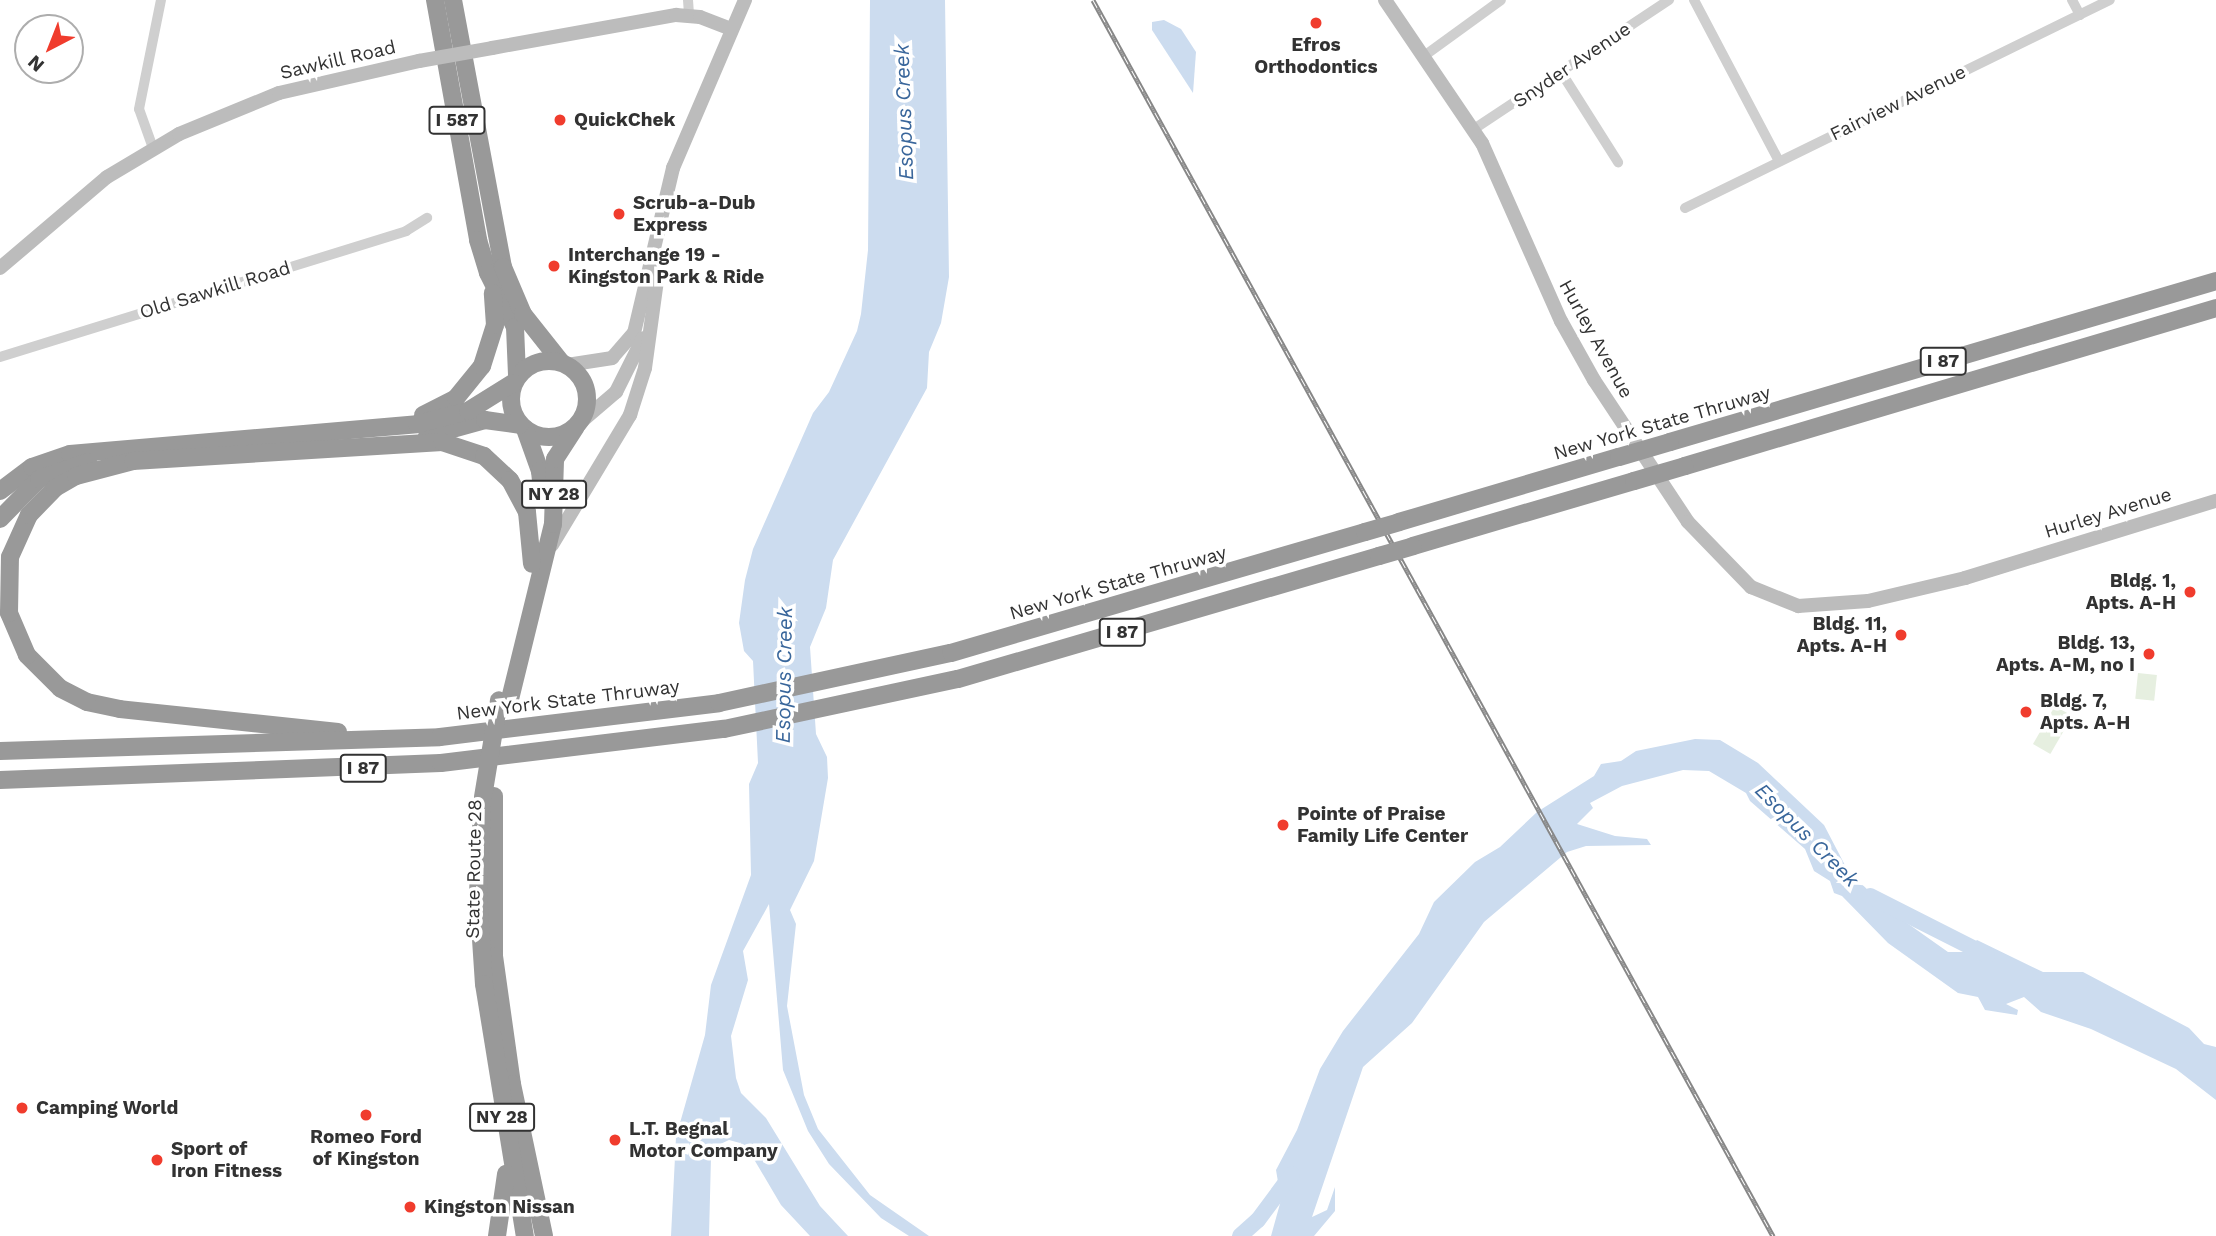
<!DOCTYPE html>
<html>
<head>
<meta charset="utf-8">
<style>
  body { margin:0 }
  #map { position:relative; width:2216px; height:1236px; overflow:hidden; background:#fff; font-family:"Work Sans",sans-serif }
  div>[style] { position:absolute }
  .green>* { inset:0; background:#e6efe0; transform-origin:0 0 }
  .water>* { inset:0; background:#ccdcef }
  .river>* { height:16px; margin:-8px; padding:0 8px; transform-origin:8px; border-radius:8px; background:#ccdcef }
  .street>* { height:10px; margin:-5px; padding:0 5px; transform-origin:5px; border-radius:5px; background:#cfcfcf }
  .secondary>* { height:14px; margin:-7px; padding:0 7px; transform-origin:7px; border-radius:7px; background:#bcbcbc }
  .highway>* { height:18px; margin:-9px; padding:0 9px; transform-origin:9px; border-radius:9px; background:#999 }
  .highway>.ring { margin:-9px; padding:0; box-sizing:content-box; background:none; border:18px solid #999; border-radius:50% }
  .rail>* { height:5px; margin-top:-2.5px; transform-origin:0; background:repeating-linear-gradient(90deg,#fff 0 8px,#878787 0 16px); box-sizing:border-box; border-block:2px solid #878787 }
  .secondary-bridge>* { height:14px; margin:-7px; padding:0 7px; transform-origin:7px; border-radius:7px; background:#bcbcbc }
  .highway-bridge>* { height:18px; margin:-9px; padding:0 9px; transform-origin:9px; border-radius:9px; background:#999 }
  .dots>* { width:19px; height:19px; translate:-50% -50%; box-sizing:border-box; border:4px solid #fff; border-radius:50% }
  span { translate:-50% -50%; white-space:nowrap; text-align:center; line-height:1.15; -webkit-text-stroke:7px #fff; paint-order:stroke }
  .shield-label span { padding:2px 5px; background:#fff; border:2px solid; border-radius:5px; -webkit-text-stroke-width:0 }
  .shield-label { font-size:18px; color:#323232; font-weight:700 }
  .poi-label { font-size:19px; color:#323232; font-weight:700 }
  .left { translate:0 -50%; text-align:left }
  .right { translate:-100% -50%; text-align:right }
  .street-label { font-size:19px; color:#323232 }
  .water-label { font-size:21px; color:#39669b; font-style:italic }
  .north { position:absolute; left:14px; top:14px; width:70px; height:70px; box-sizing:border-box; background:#fff; border:2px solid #adadad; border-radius:50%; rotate:222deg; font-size:19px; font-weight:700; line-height:28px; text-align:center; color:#323232 }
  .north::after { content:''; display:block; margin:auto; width:24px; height:32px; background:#f03c2d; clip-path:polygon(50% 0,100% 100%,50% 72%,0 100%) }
</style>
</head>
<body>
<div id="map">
  <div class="green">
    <i style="left:2138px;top:673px;width:19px;height:26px;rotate:6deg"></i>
    <i style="left:2055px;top:706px;width:20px;height:44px;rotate:30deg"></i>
  </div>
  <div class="water">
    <i style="clip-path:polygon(870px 0,945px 0,949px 277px,941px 323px,929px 352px,927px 388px,833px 560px,826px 608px,810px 647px,816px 734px,827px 757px,828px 778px,814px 861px,790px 910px,796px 924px,787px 1006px,804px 1095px,818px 1129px,870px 1195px,929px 1236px,909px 1236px,881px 1218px,829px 1164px,808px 1131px,783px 1070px,769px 904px,743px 951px,748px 980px,731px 1036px,736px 1078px,741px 1093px,766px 1118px,820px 1206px,848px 1236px,810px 1236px,781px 1205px,755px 1161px,740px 1143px,729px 1140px,716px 1146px,711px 1157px,709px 1236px,671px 1236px,676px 1137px,705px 1035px,711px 985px,751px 875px,749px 784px,758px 763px,753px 661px,744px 651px,739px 623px,745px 580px,753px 549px,813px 413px,829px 392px,857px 331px,861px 314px,868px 250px)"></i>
    <i style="clip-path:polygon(1164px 20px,1181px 29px,1196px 52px,1193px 93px,1152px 30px,1152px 22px)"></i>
    <i style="clip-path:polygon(1695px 739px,1720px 740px,1758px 763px,1824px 825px,1848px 871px,1890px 911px,1948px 952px,1964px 952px,1977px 940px,2043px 972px,2083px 972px,2189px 1028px,2204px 1044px,2216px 1047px,2216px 1100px,2176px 1069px,2091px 1029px,2041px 1012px,2024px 997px,2006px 1004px,2018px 1010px,2017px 1015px,1985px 1010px,1978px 997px,1958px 993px,1888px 943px,1842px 896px,1834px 893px,1830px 881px,1814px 871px,1805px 849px,1750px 801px,1746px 793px,1709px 771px,1683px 770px,1622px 786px,1590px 803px,1593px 808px,1577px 824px,1615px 836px,1647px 839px,1651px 845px,1586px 846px,1567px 852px,1484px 922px,1412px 1023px,1363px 1067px,1312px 1217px,1327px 1210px,1335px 1187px,1335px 1211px,1314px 1236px,1271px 1236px,1281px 1200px,1276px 1170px,1297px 1130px,1320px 1069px,1343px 1031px,1419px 934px,1434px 902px,1475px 862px,1500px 847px,1537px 812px,1594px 776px,1601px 764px,1621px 761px,1636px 751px)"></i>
  </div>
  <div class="river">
    <i style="left:1870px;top:896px;width:131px;rotate:26.8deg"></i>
    <i style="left:1240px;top:1236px;width:24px;rotate:-42deg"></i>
    <i style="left:1258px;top:1220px;width:57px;rotate:-53.5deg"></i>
  </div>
  <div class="street">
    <i style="left:688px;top:0;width:16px;rotate:86deg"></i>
    <i style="left:1694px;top:0;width:182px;rotate:62.2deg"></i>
    <i style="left:2072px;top:0;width:17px;rotate:62deg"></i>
    <i style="left:1424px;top:56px;width:95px;rotate:-36deg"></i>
    <i style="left:1561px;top:72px;width:107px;rotate:57.7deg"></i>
    <i style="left:1474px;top:129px;width:234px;rotate:-33.5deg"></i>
    <i style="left:153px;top:148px;width:41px;rotate:-109.7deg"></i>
    <i style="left:139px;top:109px;width:111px;rotate:-78.6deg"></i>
    <i style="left:1685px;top:208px;width:473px;rotate:-26.1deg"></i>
    <i style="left:0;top:357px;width:425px;rotate:-17.2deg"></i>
    <i style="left:406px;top:231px;width:25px;rotate:-32deg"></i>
  </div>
  <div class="secondary">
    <i style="left:1385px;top:0;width:173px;rotate:55.9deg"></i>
    <i style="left:1482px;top:143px;width:195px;rotate:66.1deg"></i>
    <i style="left:1561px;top:321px;width:68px;rotate:60.8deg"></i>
    <i style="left:1594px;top:380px;width:170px;rotate:56.5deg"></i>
    <i style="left:1688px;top:522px;width:91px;rotate:45.9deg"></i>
    <i style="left:1751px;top:587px;width:51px;rotate:22deg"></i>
    <i style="left:1798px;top:606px;width:70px;rotate:-4.1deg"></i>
    <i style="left:1868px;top:601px;width:100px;rotate:-13.3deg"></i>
    <i style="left:1965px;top:578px;width:263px;rotate:-17.1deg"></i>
    <i style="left:492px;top:48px;width:187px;rotate:-10.2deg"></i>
    <i style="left:676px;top:15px;width:24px;rotate:5deg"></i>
    <i style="left:700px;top:17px;width:34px;rotate:21deg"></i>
    <i style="left:0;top:268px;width:140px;rotate:-40.4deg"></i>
    <i style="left:107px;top:177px;width:84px;rotate:-30.8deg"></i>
    <i style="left:179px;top:134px;width:108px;rotate:-22.3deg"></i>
    <i style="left:279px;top:93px;width:144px;rotate:-12.9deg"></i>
    <i style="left:567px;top:365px;width:46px;rotate:-8.8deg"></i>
    <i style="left:612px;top:358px;width:33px;rotate:-49deg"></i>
    <i style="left:634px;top:333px;width:170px;rotate:-76.7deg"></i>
    <i style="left:673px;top:168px;width:183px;rotate:-66.8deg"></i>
    <i style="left:582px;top:421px;width:45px;rotate:-40.5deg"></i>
    <i style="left:616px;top:392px;width:60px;rotate:-63.4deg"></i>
    <i style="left:552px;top:545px;width:152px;rotate:-59deg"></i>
    <i style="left:630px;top:415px;width:49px;rotate:-72.3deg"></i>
    <i style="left:645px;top:368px;width:89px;rotate:-82.2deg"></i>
  </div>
  <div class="highway">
    <i style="left:435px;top:0;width:244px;rotate:79.8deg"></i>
    <i style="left:478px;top:240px;width:34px;rotate:73deg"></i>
    <i style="left:488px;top:273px;width:60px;rotate:63.4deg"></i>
    <i style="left:515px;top:327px;width:48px;rotate:87.6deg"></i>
    <i style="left:453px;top:0;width:272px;rotate:79.4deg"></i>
    <i style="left:503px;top:267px;width:51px;rotate:66.9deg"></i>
    <i style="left:523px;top:314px;width:61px;rotate:51.6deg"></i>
    <i class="ring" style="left:511px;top:361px;width:58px;height:58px"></i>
    <i style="left:423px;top:415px;width:37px;rotate:-27deg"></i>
    <i style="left:456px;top:398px;width:41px;rotate:-50.9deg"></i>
    <i style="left:482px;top:366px;width:43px;rotate:-72.4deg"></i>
    <i style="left:495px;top:325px;width:32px;rotate:-94deg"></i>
    <i style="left:525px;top:429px;width:45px;rotate:70.3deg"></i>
    <i style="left:540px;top:471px;width:29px;rotate:84deg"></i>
    <i style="left:427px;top:436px;width:60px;rotate:-15.4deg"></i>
    <i style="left:485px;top:420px;width:35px;rotate:8deg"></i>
    <i style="left:1670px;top:442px;width:569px;rotate:-16.43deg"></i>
    <i style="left:1685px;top:466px;width:554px;rotate:-16.57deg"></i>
    <i style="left:0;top:491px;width:40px;rotate:-37deg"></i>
    <i style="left:32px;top:467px;width:40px;rotate:-18.9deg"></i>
    <i style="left:70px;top:454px;width:348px;rotate:-4.9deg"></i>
    <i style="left:417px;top:424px;width:53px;rotate:-14.3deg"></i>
    <i style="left:468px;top:411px;width:53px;rotate:-31.9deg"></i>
    <i style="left:0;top:519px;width:56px;rotate:-45.7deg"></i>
    <i style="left:39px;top:479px;width:52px;rotate:-19.1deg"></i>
    <i style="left:1399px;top:522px;width:229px;rotate:-16.5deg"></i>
    <i style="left:1413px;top:546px;width:230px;rotate:-16.4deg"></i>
    <i style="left:510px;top:699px;width:180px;rotate:-76.2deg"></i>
    <i style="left:553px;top:524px;width:65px;rotate:-88.2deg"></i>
    <i style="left:555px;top:459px;width:38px;rotate:-57deg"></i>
    <i style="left:338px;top:732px;width:219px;rotate:-174deg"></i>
    <i style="left:120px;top:709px;width:34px;rotate:-168deg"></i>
    <i style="left:87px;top:702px;width:30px;rotate:-153deg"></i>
    <i style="left:60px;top:688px;width:47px;rotate:-135deg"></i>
    <i style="left:27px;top:655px;width:46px;rotate:-113.2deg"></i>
    <i style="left:9px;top:613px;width:56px;rotate:-89deg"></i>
    <i style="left:10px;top:557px;width:46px;rotate:-65.7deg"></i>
    <i style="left:29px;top:515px;width:37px;rotate:-46deg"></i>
    <i style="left:55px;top:488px;width:24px;rotate:-30deg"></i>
    <i style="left:76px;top:476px;width:59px;rotate:-14.7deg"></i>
    <i style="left:133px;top:461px;width:310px;rotate:-3.5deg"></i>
    <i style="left:442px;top:442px;width:44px;rotate:18.4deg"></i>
    <i style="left:484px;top:456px;width:35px;rotate:43deg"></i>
    <i style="left:510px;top:480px;width:36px;rotate:62deg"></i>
    <i style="left:527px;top:512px;width:52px;rotate:84.5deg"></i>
    <i style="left:0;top:751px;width:440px;rotate:-1.8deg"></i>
    <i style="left:440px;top:737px;width:281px;rotate:-6.9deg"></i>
    <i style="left:719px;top:703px;width:237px;rotate:-12.2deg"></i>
    <i style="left:951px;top:653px;width:431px;rotate:-16.3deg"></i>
    <i style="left:0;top:780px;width:441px;rotate:-2.2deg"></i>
    <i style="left:441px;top:763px;width:285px;rotate:-6.9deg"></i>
    <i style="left:724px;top:729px;width:239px;rotate:-12.1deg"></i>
    <i style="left:958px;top:679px;width:439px;rotate:-16.3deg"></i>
    <i style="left:494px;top:796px;width:160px;rotate:90deg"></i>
    <i style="left:494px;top:956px;width:129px;rotate:82deg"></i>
    <i style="left:512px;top:1084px;width:155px;rotate:78.1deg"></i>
    <i style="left:482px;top:809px;width:85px;rotate:92.7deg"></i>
    <i style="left:478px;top:894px;width:90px;rotate:86.2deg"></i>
    <i style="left:484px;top:984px;width:255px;rotate:80.8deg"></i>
    <i style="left:497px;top:1236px;width:63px;rotate:-81.7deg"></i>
  </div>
  <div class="rail">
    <i style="left:1093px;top:0;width:1411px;rotate:61.18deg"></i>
  </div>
  <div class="secondary-bridge">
    <i style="left:419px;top:61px;width:74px;rotate:-10.1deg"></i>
  </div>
  <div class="highway-bridge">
    <i style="left:1619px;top:457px;width:53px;rotate:-16.4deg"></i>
    <i style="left:1634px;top:481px;width:53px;rotate:-16.4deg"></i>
    <i style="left:1365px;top:532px;width:35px;rotate:-16deg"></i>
    <i style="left:1379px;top:556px;width:35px;rotate:-16deg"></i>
    <i style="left:483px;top:797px;width:98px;rotate:-80.6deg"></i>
  </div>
  <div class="dots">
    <i style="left:1316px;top:23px;background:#f03c2d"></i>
    <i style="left:560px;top:120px;background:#f03c2d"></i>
    <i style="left:619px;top:214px;background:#f03c2d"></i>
    <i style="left:554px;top:266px;background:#f03c2d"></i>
    <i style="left:2190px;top:592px;background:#f03c2d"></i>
    <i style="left:1901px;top:635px;background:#f03c2d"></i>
    <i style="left:2149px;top:654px;background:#f03c2d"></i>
    <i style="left:2026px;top:712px;background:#f03c2d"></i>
    <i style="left:1283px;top:825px;background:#f03c2d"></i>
    <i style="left:22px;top:1108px;background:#f03c2d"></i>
    <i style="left:366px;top:1115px;background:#f03c2d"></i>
    <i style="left:615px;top:1140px;background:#f03c2d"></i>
    <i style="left:157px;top:1160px;background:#f03c2d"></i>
    <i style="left:410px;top:1207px;background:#f03c2d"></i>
  </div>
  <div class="shield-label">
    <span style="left:457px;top:120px">I 587</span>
    <span style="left:1943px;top:361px">I 87</span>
    <span style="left:554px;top:494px">NY 28</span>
    <span style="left:1122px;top:632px">I 87</span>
    <span style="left:363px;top:768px">I 87</span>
    <span style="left:502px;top:1117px">NY 28</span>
  </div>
  <div class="poi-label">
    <span style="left:1316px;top:56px">Efros<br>Orthodontics</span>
    <span class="left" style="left:574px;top:120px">QuickChek</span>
    <span class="left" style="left:633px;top:214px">Scrub-a-Dub<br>Express</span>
    <span class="left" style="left:568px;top:266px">Interchange 19 -<br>Kingston Park &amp; Ride</span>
    <span class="right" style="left:2176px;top:592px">Bldg. 1,<br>Apts. A-H</span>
    <span class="right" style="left:1887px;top:635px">Bldg. 11,<br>Apts. A-H</span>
    <span class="right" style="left:2135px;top:654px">Bldg. 13,<br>Apts. A-M, no I</span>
    <span class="left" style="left:2040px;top:712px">Bldg. 7,<br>Apts. A-H</span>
    <span class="left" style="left:1297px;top:825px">Pointe of Praise<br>Family Life Center</span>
    <span class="left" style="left:36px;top:1108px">Camping World</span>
    <span class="left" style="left:629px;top:1140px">L.T. Begnal<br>Motor Company</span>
    <span style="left:366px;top:1148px">Romeo Ford<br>of Kingston</span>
    <span class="left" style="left:171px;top:1160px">Sport of<br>Iron Fitness</span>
    <span class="left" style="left:424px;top:1207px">Kingston Nissan</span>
  </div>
  <div class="street-label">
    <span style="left:338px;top:60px;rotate:-13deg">Sawkill Road</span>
    <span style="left:1572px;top:65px;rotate:-34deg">Snyder Avenue</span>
    <span style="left:1898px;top:103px;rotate:-26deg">Fairview Avenue</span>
    <span style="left:215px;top:290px;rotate:-17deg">Old Sawkill Road</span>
    <span style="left:1596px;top:339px;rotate:61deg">Hurley Avenue</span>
    <span style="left:1662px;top:423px;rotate:-16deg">New York State Thruway</span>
    <span style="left:2108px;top:513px;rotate:-17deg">Hurley Avenue</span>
    <span style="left:1118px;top:583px;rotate:-16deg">New York State Thruway</span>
    <span style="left:568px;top:700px;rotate:-7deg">New York State Thruway</span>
    <span style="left:474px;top:869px;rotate:-89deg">State Route 28</span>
  </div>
  <div class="water-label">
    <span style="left:904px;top:112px;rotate:-92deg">Esopus Creek</span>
    <span style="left:784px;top:675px;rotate:-89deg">Esopus Creek</span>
    <span style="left:1807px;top:835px;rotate:45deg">Esopus Creek</span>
  </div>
  <div class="north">N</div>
</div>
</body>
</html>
